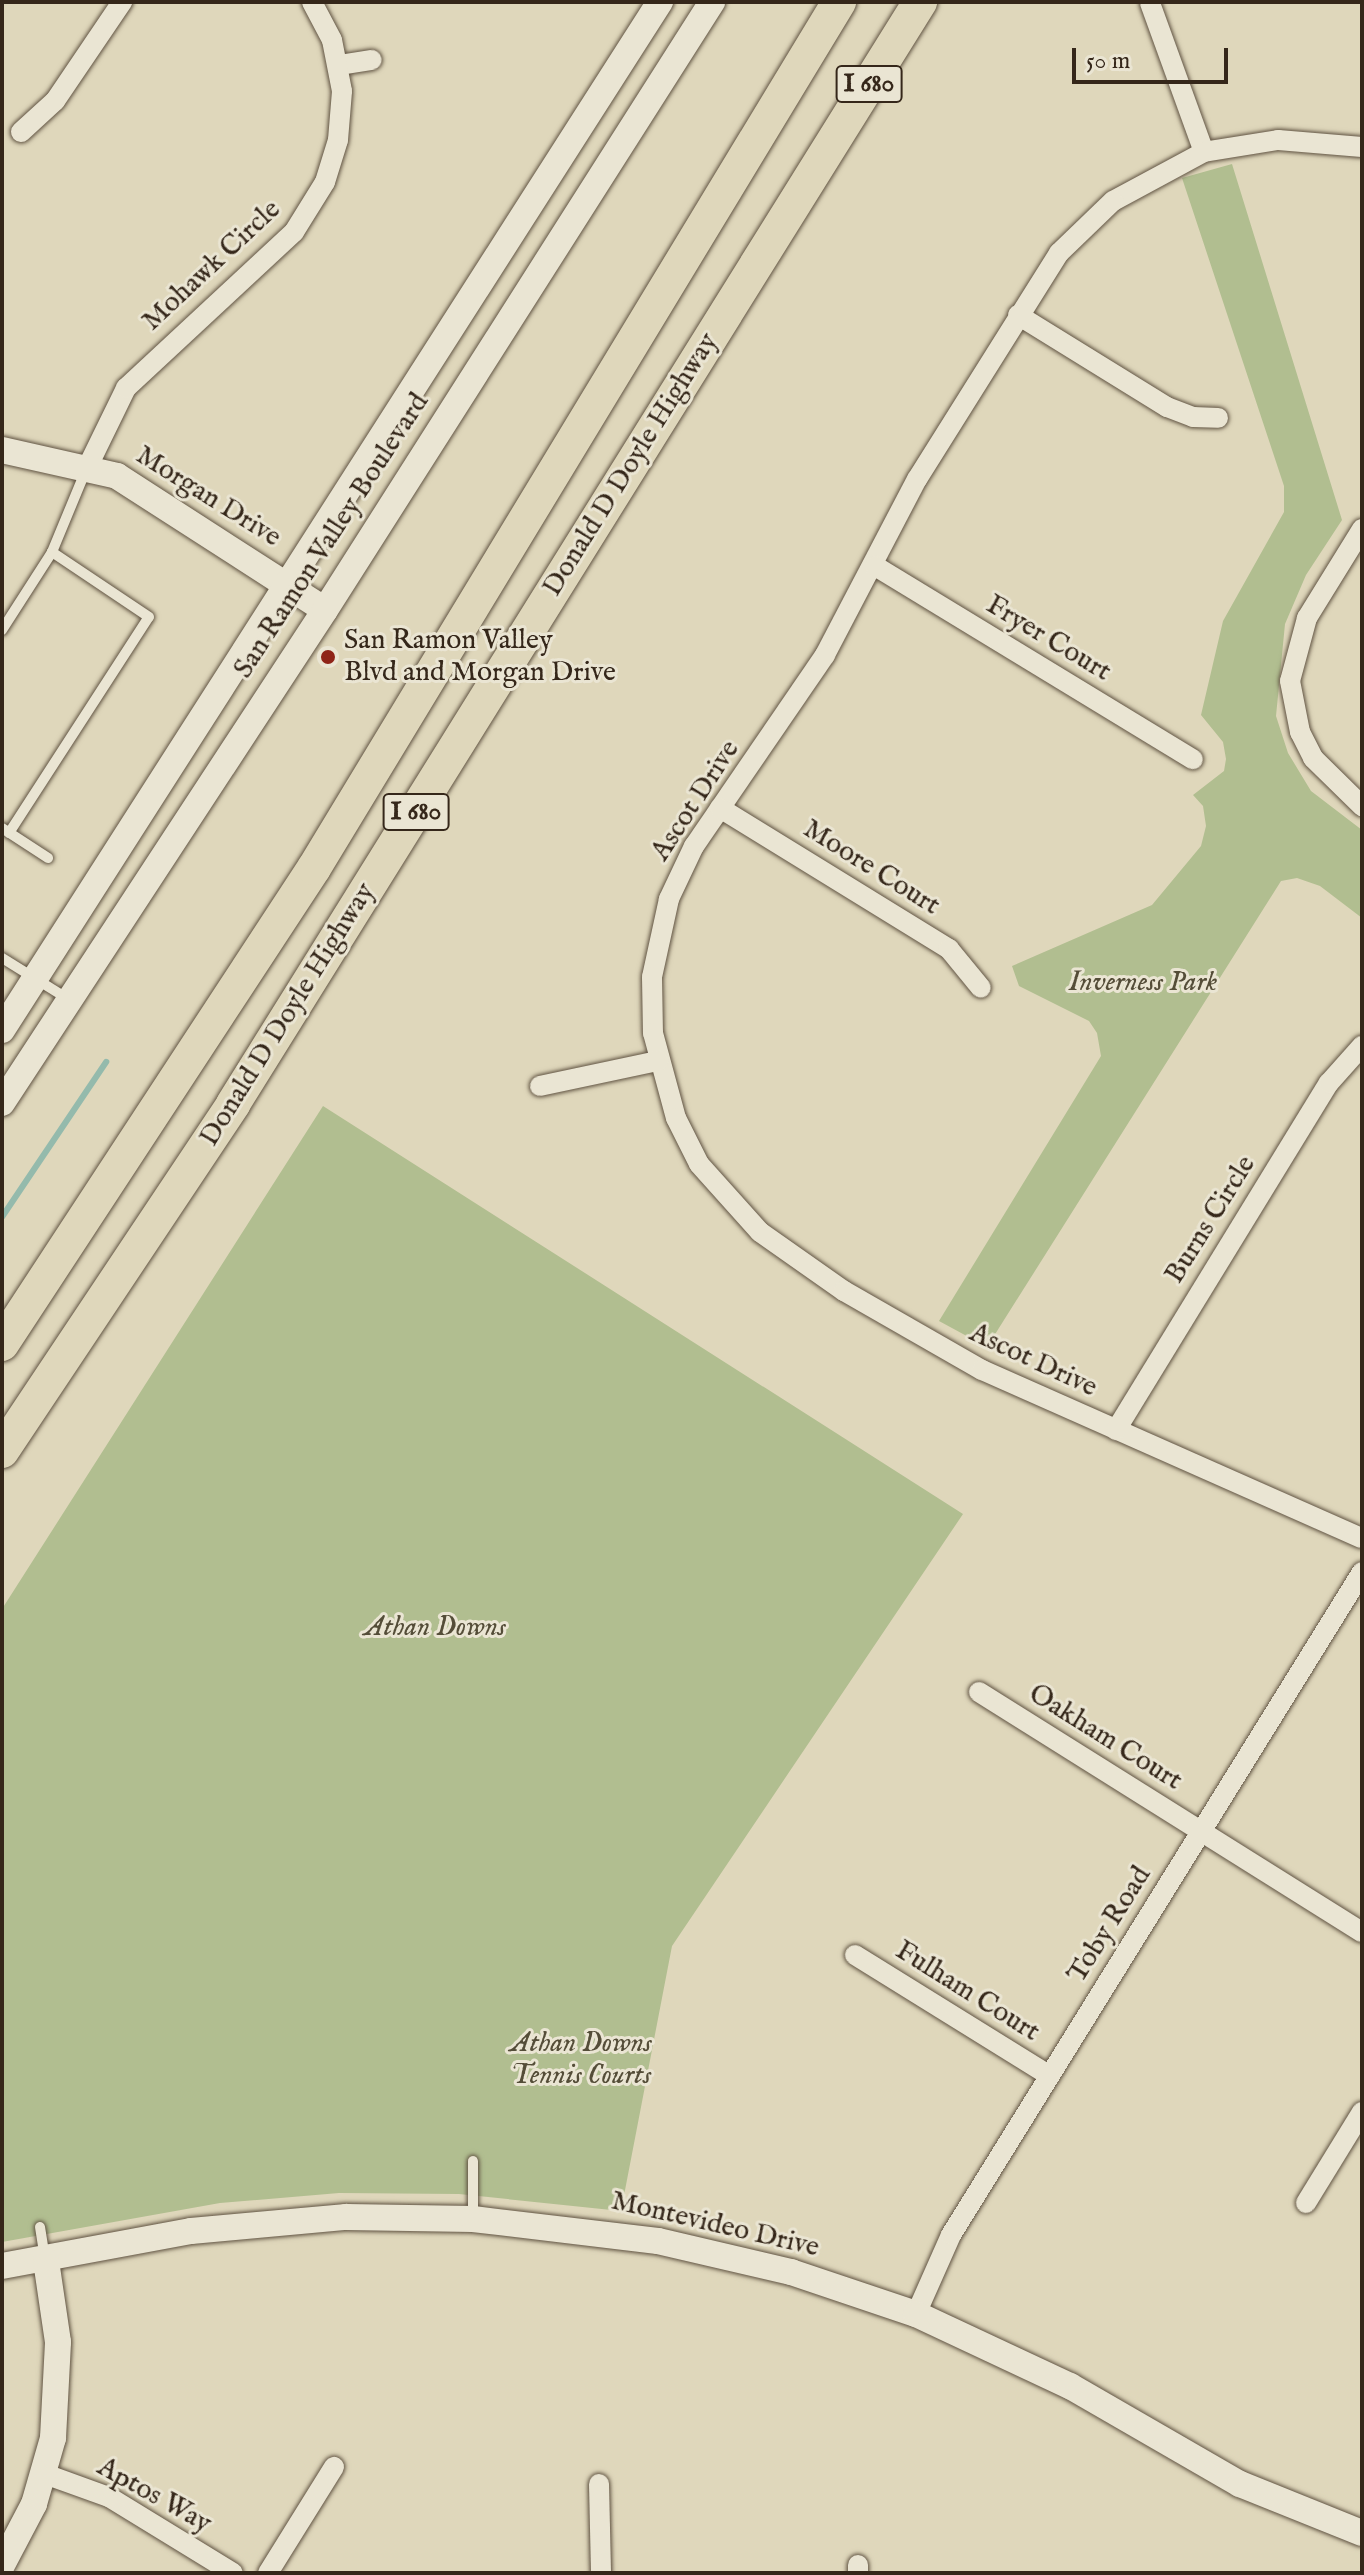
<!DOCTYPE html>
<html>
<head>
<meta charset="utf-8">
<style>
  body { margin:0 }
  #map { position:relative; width:1364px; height:2575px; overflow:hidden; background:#dfd7bb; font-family:"IM FELL English",serif }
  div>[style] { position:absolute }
  .green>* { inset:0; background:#b1be90 }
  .stream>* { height:6px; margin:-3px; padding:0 3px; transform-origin:3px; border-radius:3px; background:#94baac }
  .roads { filter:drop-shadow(0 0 2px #605342) drop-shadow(0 0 2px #605342) }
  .lane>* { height:10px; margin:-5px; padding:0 5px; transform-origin:5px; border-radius:5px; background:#eae5d3 }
  .street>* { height:20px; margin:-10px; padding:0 10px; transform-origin:10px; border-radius:10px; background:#eae5d3 }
  .secondary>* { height:26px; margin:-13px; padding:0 13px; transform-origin:13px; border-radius:13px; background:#eae5d3 }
  .highway>* { height:34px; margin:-17px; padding:0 17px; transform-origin:17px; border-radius:17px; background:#dfd7bb }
  .dots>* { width:22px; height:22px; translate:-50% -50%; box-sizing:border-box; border:4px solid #eae5d3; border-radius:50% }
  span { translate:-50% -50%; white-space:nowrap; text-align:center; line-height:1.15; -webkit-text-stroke:6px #eae5d3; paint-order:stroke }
  .shield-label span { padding:2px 6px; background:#eae5d3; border:2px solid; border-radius:6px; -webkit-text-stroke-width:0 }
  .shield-label { font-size:26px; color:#35271a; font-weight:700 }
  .street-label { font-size:28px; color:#35271a }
  .poi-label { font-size:28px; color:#35271a }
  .left { translate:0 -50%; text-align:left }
  .park-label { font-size:28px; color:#544d38; font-style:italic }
  .frame { position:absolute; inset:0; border:4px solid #35271a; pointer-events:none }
  .scale { position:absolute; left:1072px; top:48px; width:156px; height:36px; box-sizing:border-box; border:4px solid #35271a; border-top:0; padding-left:10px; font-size:24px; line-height:28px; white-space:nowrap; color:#35271a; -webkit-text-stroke:6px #eae5d3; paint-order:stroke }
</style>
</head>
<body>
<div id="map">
  <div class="green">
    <i style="clip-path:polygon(1232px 164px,1342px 520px,1306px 575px,1285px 624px,1276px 716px,1288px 753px,1311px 791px,1362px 830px,1362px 918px,1320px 886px,1297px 878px,1281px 881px,987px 1347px,939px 1321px,1101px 1056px,1097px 1033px,1089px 1021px,1019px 986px,1012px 966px,1152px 905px,1201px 846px,1206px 826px,1203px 806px,1193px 795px,1224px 771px,1226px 759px,1223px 742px,1201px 715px,1223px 621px,1284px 512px,1284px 486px,1182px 178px)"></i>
    <i style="clip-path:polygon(323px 1106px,963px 1514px,672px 1946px,621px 2211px,459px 2194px,339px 2193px,220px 2203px,2px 2242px,2px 1609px)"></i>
  </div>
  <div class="stream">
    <i style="left:2px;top:1217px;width:187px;rotate:-56.1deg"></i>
  </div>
  <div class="roads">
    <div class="lane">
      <i style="left:2px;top:630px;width:93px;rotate:-57.3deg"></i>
      <i style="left:52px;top:552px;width:89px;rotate:-67.5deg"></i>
      <i style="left:2px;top:828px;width:55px;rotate:33.1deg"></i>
      <i style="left:9px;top:833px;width:257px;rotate:-57.1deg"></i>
      <i style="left:149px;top:617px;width:117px;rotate:-146.2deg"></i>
      <i style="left:2px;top:958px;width:78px;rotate:31.8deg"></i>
      <i style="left:473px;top:2219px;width:58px;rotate:-90deg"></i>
      <i style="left:40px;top:2227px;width:32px;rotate:81deg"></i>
    </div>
    <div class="street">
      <i style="left:1150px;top:3px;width:158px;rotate:70.1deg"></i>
      <i style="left:339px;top:65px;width:33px;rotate:-9deg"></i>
      <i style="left:21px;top:132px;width:46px;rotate:-42.4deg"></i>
      <i style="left:55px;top:101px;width:120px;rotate:-55.9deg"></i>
      <i style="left:1362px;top:147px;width:84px;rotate:-175.2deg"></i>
      <i style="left:1278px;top:140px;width:75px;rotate:170.8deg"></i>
      <i style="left:1204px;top:152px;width:103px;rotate:151.7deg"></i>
      <i style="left:1113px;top:201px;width:75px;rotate:136.1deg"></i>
      <i style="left:1059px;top:253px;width:267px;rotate:122.1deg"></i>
      <i style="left:917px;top:479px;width:199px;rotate:117.6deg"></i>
      <i style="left:825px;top:655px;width:232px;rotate:124.4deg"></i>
      <i style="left:694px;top:846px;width:59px;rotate:115.3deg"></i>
      <i style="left:669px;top:899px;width:80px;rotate:102.3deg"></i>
      <i style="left:652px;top:977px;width:56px;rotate:89deg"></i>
      <i style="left:653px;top:1033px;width:88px;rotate:74.9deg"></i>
      <i style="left:676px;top:1118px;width:51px;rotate:63.4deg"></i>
      <i style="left:699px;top:1164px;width:91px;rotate:48.1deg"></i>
      <i style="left:760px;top:1232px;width:103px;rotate:35.1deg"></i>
      <i style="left:844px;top:1291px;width:159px;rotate:29.8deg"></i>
      <i style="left:982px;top:1370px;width:415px;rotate:23.9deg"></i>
      <i style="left:1018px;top:315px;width:175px;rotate:31.7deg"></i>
      <i style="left:1167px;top:407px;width:28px;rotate:21deg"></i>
      <i style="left:1193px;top:417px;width:25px;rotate:2deg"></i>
      <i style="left:88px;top:466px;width:87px;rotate:-64deg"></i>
      <i style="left:126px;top:388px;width:229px;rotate:-42.9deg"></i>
      <i style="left:294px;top:232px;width:59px;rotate:-58.2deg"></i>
      <i style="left:325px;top:182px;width:44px;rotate:-72.8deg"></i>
      <i style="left:338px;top:140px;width:49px;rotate:-85.3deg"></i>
      <i style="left:342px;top:91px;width:52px;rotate:-101.1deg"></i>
      <i style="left:332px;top:40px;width:43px;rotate:-117.8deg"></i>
      <i style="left:1362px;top:529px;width:105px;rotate:121.7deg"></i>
      <i style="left:1307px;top:618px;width:65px;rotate:105.1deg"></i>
      <i style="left:1290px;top:681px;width:52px;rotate:78.9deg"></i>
      <i style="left:1300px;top:732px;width:29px;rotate:63deg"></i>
      <i style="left:1313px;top:758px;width:69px;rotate:44.4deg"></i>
      <i style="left:875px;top:566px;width:372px;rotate:31.3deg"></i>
      <i style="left:720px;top:808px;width:269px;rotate:31.6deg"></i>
      <i style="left:949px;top:949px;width:50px;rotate:50.6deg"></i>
      <i style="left:540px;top:1086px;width:121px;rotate:-12deg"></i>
      <i style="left:1116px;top:1430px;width:407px;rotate:-58.5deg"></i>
      <i style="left:1329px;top:1083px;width:50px;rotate:-48.3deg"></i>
      <i style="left:979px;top:1692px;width:452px;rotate:32.1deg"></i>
      <i style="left:855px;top:1955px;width:229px;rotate:31.8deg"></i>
      <i style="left:1306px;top:2203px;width:107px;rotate:-58.4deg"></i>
      <i style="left:916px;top:2314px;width:86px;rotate:-66.1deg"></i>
      <i style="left:951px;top:2235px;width:780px;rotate:-58.2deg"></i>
      <i style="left:45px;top:2474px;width:68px;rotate:19.8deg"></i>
      <i style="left:109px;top:2497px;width:145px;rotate:31.5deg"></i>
      <i style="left:599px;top:2484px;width:89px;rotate:88.7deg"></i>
      <i style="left:858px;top:2565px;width:8px;rotate:90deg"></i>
      <i style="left:268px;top:2573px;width:125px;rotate:-58.1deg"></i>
    </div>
    <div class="secondary">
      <i style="left:2px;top:450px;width:118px;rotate:12.7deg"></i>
      <i style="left:117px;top:476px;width:247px;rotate:32.8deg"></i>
      <i style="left:2px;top:1030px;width:1221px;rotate:-57.38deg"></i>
      <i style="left:2px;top:1103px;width:589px;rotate:-56.77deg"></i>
      <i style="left:325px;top:610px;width:721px;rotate:-57.52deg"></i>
      <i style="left:2px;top:2266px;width:192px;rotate:-10.5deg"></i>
      <i style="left:191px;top:2231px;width:156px;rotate:-5.2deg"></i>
      <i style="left:346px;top:2217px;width:127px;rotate:0.9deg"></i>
      <i style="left:473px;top:2219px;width:186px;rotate:6.8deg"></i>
      <i style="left:658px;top:2241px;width:137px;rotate:13.1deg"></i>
      <i style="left:791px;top:2272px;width:132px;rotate:18.6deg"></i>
      <i style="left:916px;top:2314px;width:170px;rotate:25.1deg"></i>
      <i style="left:1070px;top:2386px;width:196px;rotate:30deg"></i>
      <i style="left:1240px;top:2484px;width:131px;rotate:21.9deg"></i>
      <i style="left:2px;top:2565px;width:69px;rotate:-62.3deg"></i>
      <i style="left:34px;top:2504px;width:69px;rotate:-73.9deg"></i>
      <i style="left:53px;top:2438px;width:96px;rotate:-87deg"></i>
      <i style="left:58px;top:2342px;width:82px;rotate:-98.4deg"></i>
    </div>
    <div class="highway">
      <i style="left:2px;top:1344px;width:569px;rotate:-56.76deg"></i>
      <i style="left:314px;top:868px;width:1013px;rotate:-58.77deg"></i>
      <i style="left:2px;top:1451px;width:417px;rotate:-56.3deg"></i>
      <i style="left:233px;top:1104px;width:1299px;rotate:-58.06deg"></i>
    </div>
  </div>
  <div class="dots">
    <i style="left:328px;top:657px;background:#8f2418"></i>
  </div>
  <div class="shield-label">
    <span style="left:869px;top:84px">I 680</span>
    <span style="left:416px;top:812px">I 680</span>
  </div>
  <div class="street-label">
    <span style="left:212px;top:266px;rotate:-43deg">Mohawk Circle</span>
    <span style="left:631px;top:465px;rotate:-58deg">Donald D Doyle Highway</span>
    <span style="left:208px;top:497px;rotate:32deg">Morgan Drive</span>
    <span style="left:332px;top:536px;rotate:-57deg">San Ramon Valley Boulevard</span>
    <span style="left:1048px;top:639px;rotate:31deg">Fryer Court</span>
    <span style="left:696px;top:801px;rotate:-57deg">Ascot Drive</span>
    <span style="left:871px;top:868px;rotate:32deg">Moore Court</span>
    <span style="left:288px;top:1015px;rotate:-58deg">Donald D Doyle Highway</span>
    <span style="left:1211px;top:1220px;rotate:-58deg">Burns Circle</span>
    <span style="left:1033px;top:1361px;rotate:25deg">Ascot Drive</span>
    <span style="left:1105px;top:1738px;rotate:32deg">Oakham Court</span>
    <span style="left:1110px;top:1925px;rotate:-58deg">Toby Road</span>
    <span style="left:967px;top:1992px;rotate:32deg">Fulham Court</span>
    <span style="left:715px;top:2225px;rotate:13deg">Montevideo Drive</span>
    <span style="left:154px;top:2496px;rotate:29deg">Aptos Way</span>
  </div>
  <div class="poi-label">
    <span class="left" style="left:344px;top:657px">San Ramon Valley<br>Blvd and Morgan Drive</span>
  </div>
  <div class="park-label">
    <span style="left:1143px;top:983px">Inverness Park</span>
    <span style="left:435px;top:1628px">Athan Downs</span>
    <span style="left:581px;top:2060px">Athan Downs<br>Tennis Courts</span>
  </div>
  <div class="frame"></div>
  <div class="scale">50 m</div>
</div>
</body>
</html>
